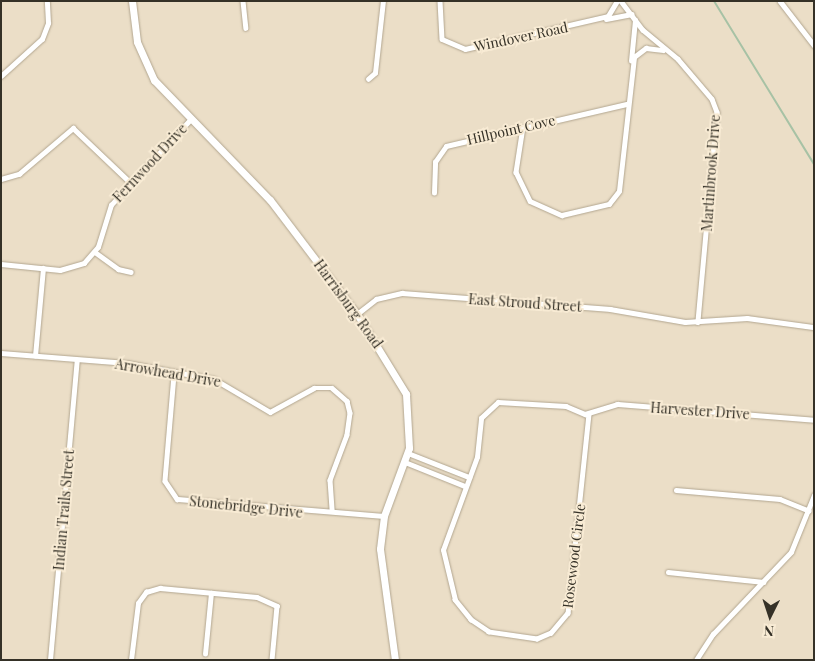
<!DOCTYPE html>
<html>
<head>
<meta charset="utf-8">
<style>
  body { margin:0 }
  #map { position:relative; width:815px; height:661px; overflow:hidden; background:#ebdec7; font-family:"Playfair Display",serif }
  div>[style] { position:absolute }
  .stream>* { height:2px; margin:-1px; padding:0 1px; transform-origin:1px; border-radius:1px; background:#a7c2a5 }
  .roads { filter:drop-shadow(0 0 1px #b2a690) drop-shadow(0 0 1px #b2a690) }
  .street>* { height:4.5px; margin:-2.25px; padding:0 2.25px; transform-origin:2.25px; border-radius:2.25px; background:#fff }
  .secondary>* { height:7px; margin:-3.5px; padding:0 3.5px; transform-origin:3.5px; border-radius:3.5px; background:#fff }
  span { translate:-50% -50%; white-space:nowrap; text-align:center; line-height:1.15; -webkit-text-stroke:4px #f8ebd4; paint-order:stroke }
  .street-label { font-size:14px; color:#353127 }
  .frame { position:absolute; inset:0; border:2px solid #353127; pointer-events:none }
  .north { position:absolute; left:745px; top:591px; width:50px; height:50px; -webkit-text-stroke:4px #f8ebd4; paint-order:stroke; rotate:184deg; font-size:14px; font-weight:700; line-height:20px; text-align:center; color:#353127 }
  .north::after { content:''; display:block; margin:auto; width:18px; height:22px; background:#353127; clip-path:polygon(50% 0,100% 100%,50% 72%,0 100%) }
</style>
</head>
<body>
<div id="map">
  <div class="stream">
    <i style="left:714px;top:1px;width:191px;rotate:58.5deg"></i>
  </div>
  <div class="roads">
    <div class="street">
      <i style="left:243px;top:1px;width:27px;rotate:84deg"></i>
      <i style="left:440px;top:1px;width:38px;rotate:87deg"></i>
      <i style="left:442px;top:39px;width:25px;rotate:23deg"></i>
      <i style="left:465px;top:49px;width:147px;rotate:-13deg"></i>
      <i style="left:608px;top:16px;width:17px;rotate:-59deg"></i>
      <i style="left:621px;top:1px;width:36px;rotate:53deg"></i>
      <i style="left:643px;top:30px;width:45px;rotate:39.6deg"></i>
      <i style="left:678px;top:59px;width:52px;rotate:49.6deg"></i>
      <i style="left:712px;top:99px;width:14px;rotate:69deg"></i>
      <i style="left:717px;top:112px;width:211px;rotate:95.2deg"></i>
      <i style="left:780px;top:1px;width:56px;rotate:52.3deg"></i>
      <i style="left:606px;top:19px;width:26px;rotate:-11deg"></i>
      <i style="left:631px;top:61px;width:41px;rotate:-84.4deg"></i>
      <i style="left:1px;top:76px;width:55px;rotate:-42.1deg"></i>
      <i style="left:42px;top:39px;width:17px;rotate:-69deg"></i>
      <i style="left:48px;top:23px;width:22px;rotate:-93deg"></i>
      <i style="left:368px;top:79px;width:9px;rotate:-41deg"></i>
      <i style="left:375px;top:73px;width:72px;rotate:-83.7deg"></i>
      <i style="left:523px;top:127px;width:46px;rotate:98.8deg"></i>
      <i style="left:516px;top:172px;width:32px;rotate:64deg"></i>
      <i style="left:530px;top:201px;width:35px;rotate:24deg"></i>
      <i style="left:562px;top:215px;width:48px;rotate:-13.2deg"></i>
      <i style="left:609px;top:204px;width:16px;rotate:-52deg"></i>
      <i style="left:619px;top:191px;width:135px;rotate:-83.6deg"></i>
      <i style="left:634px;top:57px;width:15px;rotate:-37deg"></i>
      <i style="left:646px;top:48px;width:17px;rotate:7deg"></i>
      <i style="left:1px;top:179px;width:19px;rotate:-16deg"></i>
      <i style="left:19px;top:174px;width:71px;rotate:-40.4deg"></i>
      <i style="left:73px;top:128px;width:80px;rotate:43.5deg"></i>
      <i style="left:434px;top:193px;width:31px;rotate:-88deg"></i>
      <i style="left:435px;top:162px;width:19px;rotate:-55deg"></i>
      <i style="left:446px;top:146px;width:186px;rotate:-13.1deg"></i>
      <i style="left:95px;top:252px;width:29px;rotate:36deg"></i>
      <i style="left:118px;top:269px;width:13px;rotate:13deg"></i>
      <i style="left:1px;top:264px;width:59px;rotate:5.8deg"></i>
      <i style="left:60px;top:270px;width:25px;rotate:-16deg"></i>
      <i style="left:84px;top:263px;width:21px;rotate:-49deg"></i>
      <i style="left:98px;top:247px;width:44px;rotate:-72.8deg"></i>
      <i style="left:111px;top:205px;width:115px;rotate:-47.1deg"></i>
      <i style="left:357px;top:314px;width:24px;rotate:-38deg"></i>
      <i style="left:376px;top:299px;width:27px;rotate:-13deg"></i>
      <i style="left:402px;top:293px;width:209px;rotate:4.4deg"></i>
      <i style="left:610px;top:309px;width:76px;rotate:9.8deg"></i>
      <i style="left:685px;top:322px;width:62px;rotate:-3.7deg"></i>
      <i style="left:747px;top:318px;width:68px;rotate:7.7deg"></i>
      <i style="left:1px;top:353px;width:126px;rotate:4.5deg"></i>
      <i style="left:127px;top:363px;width:88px;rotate:10.4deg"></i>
      <i style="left:214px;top:379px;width:65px;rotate:30.5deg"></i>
      <i style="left:270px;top:412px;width:50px;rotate:-28.6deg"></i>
      <i style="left:314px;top:388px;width:18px"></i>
      <i style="left:332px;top:388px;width:20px;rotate:41deg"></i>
      <i style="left:347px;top:401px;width:12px;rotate:76deg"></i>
      <i style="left:350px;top:413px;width:22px;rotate:98deg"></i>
      <i style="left:347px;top:435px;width:48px;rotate:110.7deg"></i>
      <i style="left:330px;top:480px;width:31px;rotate:86deg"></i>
      <i style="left:35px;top:356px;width:88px;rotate:-84.8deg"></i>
      <i style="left:174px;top:375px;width:106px;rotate:94.9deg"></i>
      <i style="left:165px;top:481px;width:22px;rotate:56deg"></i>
      <i style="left:177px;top:499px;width:208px;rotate:4.7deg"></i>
      <i style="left:589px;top:414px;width:200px;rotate:96deg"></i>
      <i style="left:568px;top:613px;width:26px;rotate:130deg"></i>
      <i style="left:551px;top:633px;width:15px;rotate:157deg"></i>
      <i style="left:537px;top:639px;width:49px;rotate:-171.7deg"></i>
      <i style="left:489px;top:632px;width:22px;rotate:-146deg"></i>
      <i style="left:471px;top:620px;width:26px;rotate:-129deg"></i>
      <i style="left:455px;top:600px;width:51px;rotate:-103.5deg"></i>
      <i style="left:443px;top:550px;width:99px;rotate:-69.9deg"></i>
      <i style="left:477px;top:457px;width:39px;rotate:-84deg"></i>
      <i style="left:481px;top:418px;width:23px;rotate:-43deg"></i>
      <i style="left:498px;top:402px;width:68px;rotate:3.4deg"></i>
      <i style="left:566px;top:406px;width:21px;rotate:23deg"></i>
      <i style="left:585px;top:414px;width:34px;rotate:-17deg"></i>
      <i style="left:617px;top:404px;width:198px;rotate:4.6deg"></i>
      <i style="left:408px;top:453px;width:66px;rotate:21.5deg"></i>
      <i style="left:405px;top:462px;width:65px;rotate:21.8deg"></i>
      <i style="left:676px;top:490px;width:104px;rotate:4.9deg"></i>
      <i style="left:780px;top:499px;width:31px;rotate:22deg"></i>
      <i style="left:668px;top:572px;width:96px;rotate:6deg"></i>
      <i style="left:205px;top:654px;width:61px;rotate:-84.4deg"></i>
      <i style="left:50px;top:660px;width:301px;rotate:-84.9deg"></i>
      <i style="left:131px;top:660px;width:57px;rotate:-83deg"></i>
      <i style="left:138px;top:603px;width:14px;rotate:-54deg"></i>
      <i style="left:146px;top:592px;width:15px;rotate:-16deg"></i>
      <i style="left:160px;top:588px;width:97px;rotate:5.3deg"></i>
      <i style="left:257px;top:597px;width:22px;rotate:24deg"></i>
      <i style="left:277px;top:606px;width:54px;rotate:95.3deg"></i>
      <i style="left:696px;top:660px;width:31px;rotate:-57deg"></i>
      <i style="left:713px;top:634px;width:113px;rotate:-46.4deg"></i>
      <i style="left:791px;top:552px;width:61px;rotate:-68deg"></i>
    </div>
    <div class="secondary">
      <i style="left:132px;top:1px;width:41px;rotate:83deg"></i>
      <i style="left:137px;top:42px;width:42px;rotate:65.9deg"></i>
      <i style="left:154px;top:80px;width:167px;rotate:46deg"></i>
      <i style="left:270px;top:200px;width:143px;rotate:52.7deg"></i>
      <i style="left:357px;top:314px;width:94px;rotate:58.5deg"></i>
      <i style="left:406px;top:394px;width:54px;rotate:86.8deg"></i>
      <i style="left:409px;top:448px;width:72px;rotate:110.2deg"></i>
      <i style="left:384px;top:516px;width:33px;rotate:97deg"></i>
      <i style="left:380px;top:549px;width:112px;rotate:82.3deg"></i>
    </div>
  </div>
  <div class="street-label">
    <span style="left:521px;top:37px;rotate:-12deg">Windover Road</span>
    <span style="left:511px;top:130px;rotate:-13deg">Hillpoint Cove</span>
    <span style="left:150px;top:163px;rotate:-47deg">Fernwood Drive</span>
    <span style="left:711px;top:173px;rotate:-86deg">Martinbrook Drive</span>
    <span style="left:525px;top:303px;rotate:4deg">East Stroud Street</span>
    <span style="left:348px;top:304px;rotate:54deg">Harrisburg Road</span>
    <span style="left:168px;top:373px;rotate:10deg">Arrowhead Drive</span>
    <span style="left:700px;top:411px;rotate:4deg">Harvester Drive</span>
    <span style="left:246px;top:507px;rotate:6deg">Stonebridge Drive</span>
    <span style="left:64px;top:510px;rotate:-85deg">Indian Trails Street</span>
    <span style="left:574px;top:556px;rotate:-83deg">Rosewood Circle</span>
  </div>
  <div class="frame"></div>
  <div class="north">N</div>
</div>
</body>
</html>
